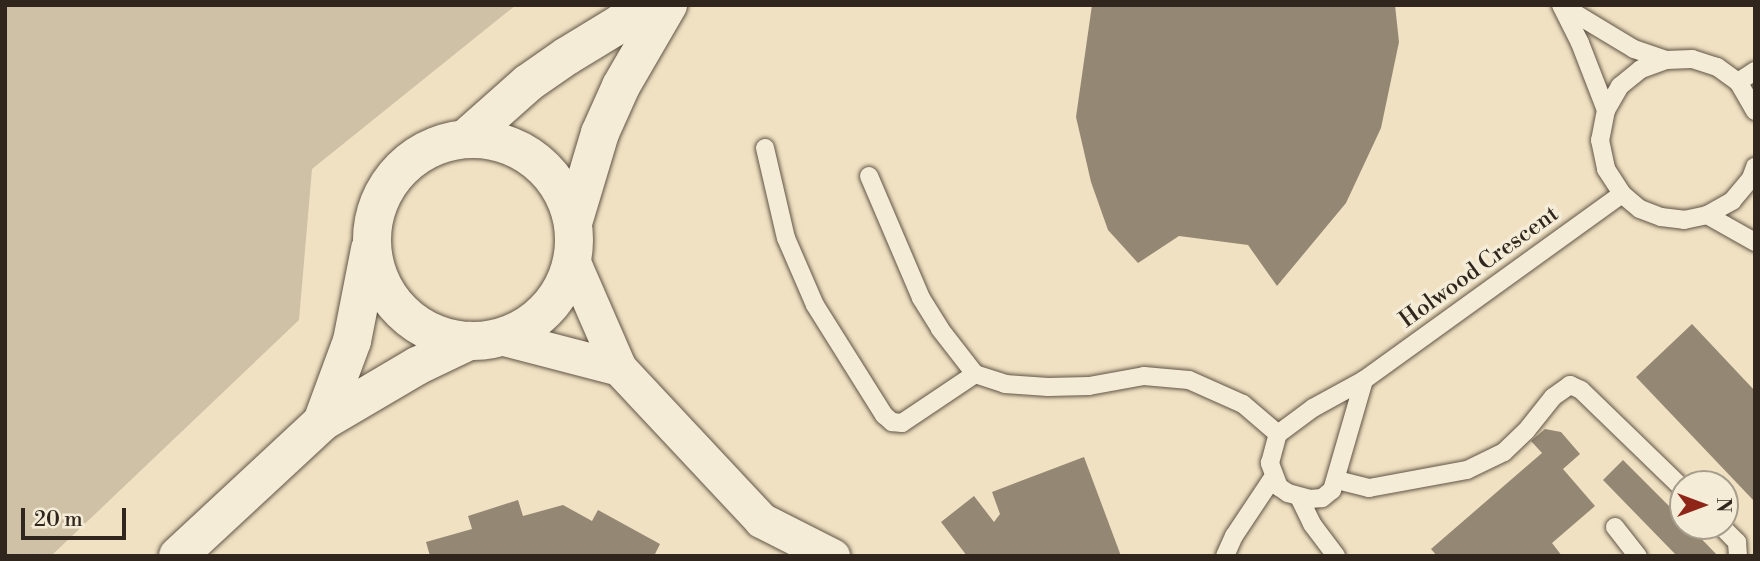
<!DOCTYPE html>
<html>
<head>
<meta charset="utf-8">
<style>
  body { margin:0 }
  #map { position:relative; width:1760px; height:561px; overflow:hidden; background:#f0e1c2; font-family:"Libre Bodoni",serif }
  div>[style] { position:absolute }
  .green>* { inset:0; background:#cfc1a6 }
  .building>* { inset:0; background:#948773 }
  .roads { filter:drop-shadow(0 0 2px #605546) drop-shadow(0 0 2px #605546) }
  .service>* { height:18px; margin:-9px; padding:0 9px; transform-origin:9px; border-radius:9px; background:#f5ecd7 }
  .minor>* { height:35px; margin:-17.5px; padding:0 17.5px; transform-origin:17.5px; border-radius:17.5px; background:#f5ecd7 }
  .tertiary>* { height:38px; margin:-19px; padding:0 19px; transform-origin:19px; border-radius:19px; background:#f5ecd7 }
  .tertiary>.ring { margin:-19px; padding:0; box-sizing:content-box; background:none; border:38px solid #f5ecd7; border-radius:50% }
  span { translate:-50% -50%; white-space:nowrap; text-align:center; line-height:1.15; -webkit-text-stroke:7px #f5ecd7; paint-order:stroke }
  .street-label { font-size:23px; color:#30261d }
  .frame { position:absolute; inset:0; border:7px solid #30261d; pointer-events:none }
  .north { position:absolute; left:1669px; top:470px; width:70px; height:70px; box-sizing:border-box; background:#f5ecd7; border:2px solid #a69d8d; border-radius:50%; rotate:90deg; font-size:19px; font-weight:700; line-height:28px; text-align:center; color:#30261d }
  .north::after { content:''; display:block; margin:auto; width:24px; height:32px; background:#8f2418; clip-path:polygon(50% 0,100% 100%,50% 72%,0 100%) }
  .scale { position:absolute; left:21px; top:508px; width:105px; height:32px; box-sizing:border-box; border:4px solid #30261d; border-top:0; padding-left:9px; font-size:21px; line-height:24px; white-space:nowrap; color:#30261d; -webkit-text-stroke:5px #f5ecd7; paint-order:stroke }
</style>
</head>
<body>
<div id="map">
  <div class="green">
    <i style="clip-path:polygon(5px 5px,516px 5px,312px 169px,299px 320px,51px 556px,5px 556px)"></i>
  </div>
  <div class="building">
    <i style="clip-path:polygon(1092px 5px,1395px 5px,1399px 42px,1381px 128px,1346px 203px,1277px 286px,1248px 245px,1179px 236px,1138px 263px,1108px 230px,1091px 182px,1076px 117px)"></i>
    <i style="clip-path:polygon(1692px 324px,1755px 391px,1755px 502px,1636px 377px)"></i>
    <i style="clip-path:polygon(1545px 429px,1561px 432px,1580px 454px,1563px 469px,1595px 506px,1552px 543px,1562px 556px,1437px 556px,1431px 549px,1542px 453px,1531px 441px)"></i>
    <i style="clip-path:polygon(1084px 457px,1121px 556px,967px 556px,941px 522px,974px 496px,994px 522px,1000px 514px,992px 492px)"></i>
    <i style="clip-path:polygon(1623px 460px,1683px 520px,1683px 526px,1689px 526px,1718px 556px,1677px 556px,1603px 480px)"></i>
    <i style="clip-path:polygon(518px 500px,523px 516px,563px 505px,592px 521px,598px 510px,660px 544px,654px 556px,430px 556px,426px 542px,472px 529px,468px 516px)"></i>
  </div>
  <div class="roads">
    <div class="service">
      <i style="left:1561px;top:5px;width:85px;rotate:31.1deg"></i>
      <i style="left:1634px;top:49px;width:34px;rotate:19deg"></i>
      <i style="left:1562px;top:7px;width:40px;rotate:63.4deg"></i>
      <i style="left:1580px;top:43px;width:72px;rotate:68.8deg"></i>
      <i style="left:1738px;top:82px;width:20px;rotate:-33deg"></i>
      <i style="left:1755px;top:111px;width:34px;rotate:-120deg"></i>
      <i style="left:1738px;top:82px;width:26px;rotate:-144deg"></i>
      <i style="left:1717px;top:67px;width:26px;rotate:-162deg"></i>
      <i style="left:1692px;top:59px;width:26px;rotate:178deg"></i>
      <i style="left:1666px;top:60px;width:27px;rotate:160deg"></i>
      <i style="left:1641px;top:69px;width:27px;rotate:141deg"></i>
      <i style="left:1620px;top:86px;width:28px;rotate:120deg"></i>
      <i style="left:1606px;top:110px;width:31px;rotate:101deg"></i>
      <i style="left:1600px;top:140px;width:30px;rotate:78deg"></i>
      <i style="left:1606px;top:169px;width:30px;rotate:57deg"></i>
      <i style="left:1622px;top:194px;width:23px;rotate:40deg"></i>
      <i style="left:1640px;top:209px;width:22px;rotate:21deg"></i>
      <i style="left:1661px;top:217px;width:23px;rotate:7deg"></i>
      <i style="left:1684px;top:220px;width:24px;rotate:-12deg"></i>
      <i style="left:1707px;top:215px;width:29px;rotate:-29deg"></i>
      <i style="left:1732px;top:201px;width:30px;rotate:-50deg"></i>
      <i style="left:1751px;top:178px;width:12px;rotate:-70deg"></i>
      <i style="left:765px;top:148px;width:92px;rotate:76.9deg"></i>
      <i style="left:786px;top:238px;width:73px;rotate:66.6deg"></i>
      <i style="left:815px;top:305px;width:130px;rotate:57.9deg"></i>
      <i style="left:884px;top:415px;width:11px;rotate:41deg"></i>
      <i style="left:892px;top:422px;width:10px;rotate:6deg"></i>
      <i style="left:902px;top:423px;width:88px;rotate:-33.9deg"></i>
      <i style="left:869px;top:176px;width:133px;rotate:66.9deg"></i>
      <i style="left:921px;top:298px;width:36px;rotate:58deg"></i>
      <i style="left:940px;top:329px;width:57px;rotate:52.1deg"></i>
      <i style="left:975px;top:374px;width:32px;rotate:18deg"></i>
      <i style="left:1005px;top:384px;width:43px;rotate:4deg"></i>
      <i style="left:1048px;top:387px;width:41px;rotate:-1.4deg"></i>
      <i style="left:1089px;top:386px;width:56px;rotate:-10.3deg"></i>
      <i style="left:1144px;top:376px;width:45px;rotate:5.1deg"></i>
      <i style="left:1189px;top:380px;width:59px;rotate:24deg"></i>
      <i style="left:1243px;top:404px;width:46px;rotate:40.6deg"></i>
      <i style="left:1707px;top:215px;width:55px;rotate:29.4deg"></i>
      <i style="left:1364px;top:380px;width:115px;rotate:106.2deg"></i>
      <i style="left:1332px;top:490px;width:13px;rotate:141deg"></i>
      <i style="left:1322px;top:498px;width:12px;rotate:175deg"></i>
      <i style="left:1310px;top:499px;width:23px;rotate:-165deg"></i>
      <i style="left:1288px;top:493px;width:11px;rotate:-146deg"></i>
      <i style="left:1279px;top:487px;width:26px;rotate:-111deg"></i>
      <i style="left:1270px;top:463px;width:30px;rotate:-75deg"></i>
      <i style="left:1278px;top:434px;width:44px;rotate:-36.6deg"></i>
      <i style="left:1313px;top:408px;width:58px;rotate:-28.8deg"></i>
      <i style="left:1364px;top:380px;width:318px;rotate:-35.8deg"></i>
      <i style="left:1337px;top:480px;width:33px;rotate:14deg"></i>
      <i style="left:1369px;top:488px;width:100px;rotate:-10.4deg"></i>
      <i style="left:1467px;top:470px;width:41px;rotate:-25.9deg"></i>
      <i style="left:1504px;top:452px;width:30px;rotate:-44deg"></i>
      <i style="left:1526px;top:431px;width:43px;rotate:-51.5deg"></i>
      <i style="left:1553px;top:397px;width:21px;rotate:-35deg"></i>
      <i style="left:1570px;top:385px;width:12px;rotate:24deg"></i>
      <i style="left:1581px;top:390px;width:142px;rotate:44.1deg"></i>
      <i style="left:1299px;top:497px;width:30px;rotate:64deg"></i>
      <i style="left:1312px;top:524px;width:40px;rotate:53deg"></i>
      <i style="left:1721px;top:526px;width:23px;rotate:45deg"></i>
      <i style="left:1737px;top:542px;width:14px;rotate:86deg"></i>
      <i style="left:1615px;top:527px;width:37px;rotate:52deg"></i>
      <i style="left:1225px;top:556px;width:22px;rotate:-66deg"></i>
      <i style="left:1234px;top:536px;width:72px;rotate:-56.3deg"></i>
    </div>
    <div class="minor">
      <i style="left:572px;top:260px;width:118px;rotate:66.5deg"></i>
      <i style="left:619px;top:368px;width:208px;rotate:46.9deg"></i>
      <i style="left:761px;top:520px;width:80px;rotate:26.9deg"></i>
      <i style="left:500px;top:337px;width:123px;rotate:14.6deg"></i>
    </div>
    <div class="tertiary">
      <i style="left:465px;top:139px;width:84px;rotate:-41.6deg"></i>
      <i style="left:528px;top:83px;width:47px;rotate:-34.7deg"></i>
      <i style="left:567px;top:56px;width:63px;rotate:-31.4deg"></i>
      <i style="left:621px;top:23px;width:42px;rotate:-25.3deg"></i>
      <i class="ring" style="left:372px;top:139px;width:164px;height:164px"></i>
      <i style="left:573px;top:223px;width:94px;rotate:-73.3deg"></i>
      <i style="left:600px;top:133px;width:51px;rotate:-65.9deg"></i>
      <i style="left:621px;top:86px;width:94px;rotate:-59.9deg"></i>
      <i style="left:322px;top:422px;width:86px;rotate:-69.7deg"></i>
      <i style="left:352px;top:341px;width:94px;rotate:-78.9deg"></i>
      <i style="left:178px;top:556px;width:197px;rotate:-42.9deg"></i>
      <i style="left:322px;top:422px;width:110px;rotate:-30.5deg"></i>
      <i style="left:417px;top:366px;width:58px;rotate:-25.7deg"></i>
    </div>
  </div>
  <div class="street-label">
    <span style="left:1479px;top:267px;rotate:-36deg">Holwood Crescent</span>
  </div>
  <div class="frame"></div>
  <div class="north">N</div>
  <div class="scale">20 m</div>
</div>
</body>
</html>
